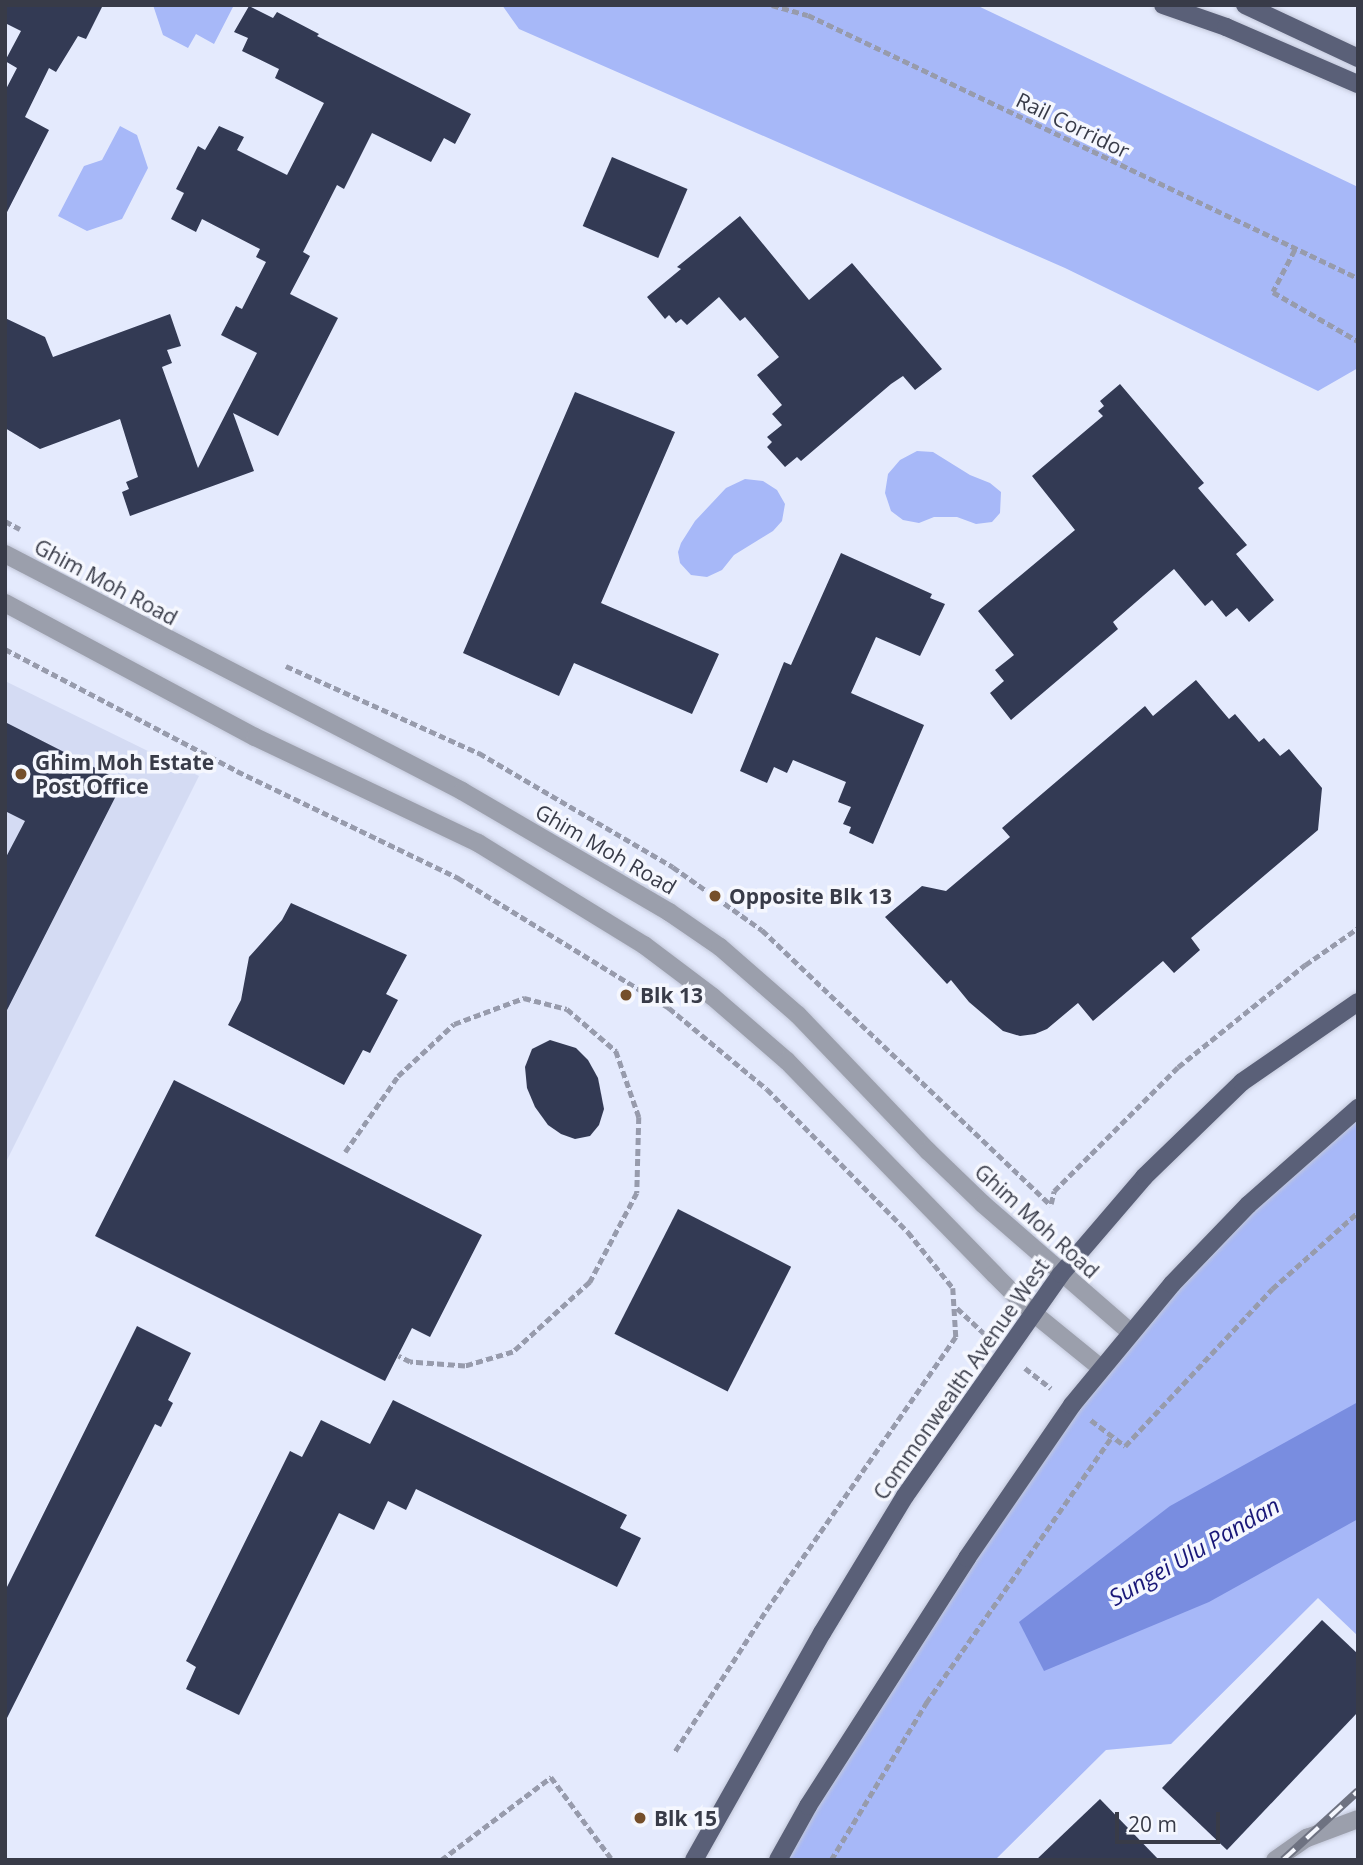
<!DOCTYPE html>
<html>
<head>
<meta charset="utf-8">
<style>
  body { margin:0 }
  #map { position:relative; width:1363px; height:1865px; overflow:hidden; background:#e4eafd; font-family:"Open Sans",sans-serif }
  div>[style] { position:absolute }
  .built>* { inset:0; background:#d4dbf3 }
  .green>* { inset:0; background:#a7b8f8 }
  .water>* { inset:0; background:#798de0 }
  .building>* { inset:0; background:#333a54; transform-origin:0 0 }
  .path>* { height:4.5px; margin-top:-2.25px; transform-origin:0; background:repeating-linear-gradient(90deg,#979bac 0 7px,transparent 0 10.5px) }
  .roads { filter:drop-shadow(0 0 2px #c2c7d9) drop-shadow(0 0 2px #c2c7d9) }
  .minor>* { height:18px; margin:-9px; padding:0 9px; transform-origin:9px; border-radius:9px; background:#9b9fac }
  .major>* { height:18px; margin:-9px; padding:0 9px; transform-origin:9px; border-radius:9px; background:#5a6078 }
  .rail>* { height:8px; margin-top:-4px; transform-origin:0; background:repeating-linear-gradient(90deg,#f5f7fe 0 16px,#6e7281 0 32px); box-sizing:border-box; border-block:2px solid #6e7281 }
  .dots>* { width:19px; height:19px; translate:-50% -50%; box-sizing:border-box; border:4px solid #f5f7fe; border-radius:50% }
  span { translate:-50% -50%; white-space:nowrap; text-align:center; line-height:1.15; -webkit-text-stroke:7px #f5f7fe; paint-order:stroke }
  .street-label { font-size:21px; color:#383b48 }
  .poi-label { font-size:21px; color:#383b48; font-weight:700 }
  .left { translate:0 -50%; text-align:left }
  .water-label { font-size:23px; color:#191778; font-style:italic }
  .frame { position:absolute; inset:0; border:7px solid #383b48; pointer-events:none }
  .scale { position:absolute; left:1115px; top:1812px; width:105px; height:32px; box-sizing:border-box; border:4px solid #383b48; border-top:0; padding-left:9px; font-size:21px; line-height:24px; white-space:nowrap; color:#383b48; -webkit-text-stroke:5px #f5f7fe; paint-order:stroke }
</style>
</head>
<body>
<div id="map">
  <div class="built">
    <i style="clip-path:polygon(5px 681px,199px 776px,5px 1164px)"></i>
  </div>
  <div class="green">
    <i style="clip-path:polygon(153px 5px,234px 5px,214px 44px,196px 34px,188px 48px,163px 35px)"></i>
    <i style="clip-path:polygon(502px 5px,976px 5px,1358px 187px,1358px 368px,1318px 391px,1065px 268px,519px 29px)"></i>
    <i style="clip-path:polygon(120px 126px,137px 135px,148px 168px,122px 219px,87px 231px,58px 216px,84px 166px,102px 160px)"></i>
    <i style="clip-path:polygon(917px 451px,933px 452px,970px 475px,990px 483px,1001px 492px,1000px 513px,992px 522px,976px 524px,957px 517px,934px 517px,919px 523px,903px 520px,891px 511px,885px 493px,888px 474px,900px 460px)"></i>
    <i style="clip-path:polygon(745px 479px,763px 481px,777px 490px,785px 504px,782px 521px,773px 531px,734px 555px,722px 570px,707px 577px,691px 575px,680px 563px,678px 552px,681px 543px,695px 521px,726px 488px)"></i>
    <i style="clip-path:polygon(1358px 1108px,1358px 1636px,1318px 1598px,1171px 1744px,1106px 1750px,995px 1860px,778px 1860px,808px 1806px,1130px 1332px)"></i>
  </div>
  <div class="water">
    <i style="clip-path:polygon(1358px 1402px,1358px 1519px,1209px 1602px,1044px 1671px,1019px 1622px,1170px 1506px)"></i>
  </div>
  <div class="building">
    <i style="clip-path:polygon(5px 5px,103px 5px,86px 39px,78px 36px,56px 72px,49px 68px,25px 117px,49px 130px,5px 216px,5px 91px,17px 68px,5px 61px,21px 31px,5px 23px)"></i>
    <i style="clip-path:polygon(249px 6px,273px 18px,277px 12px,319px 34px,317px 36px,471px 114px,455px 144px,444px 138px,431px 162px,372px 133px,344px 189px,337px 185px,303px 252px,310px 256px,290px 294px,338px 318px,278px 436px,233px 413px,254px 471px,130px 516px,122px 492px,129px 489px,126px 482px,138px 477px,120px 419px,40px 449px,5px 428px,5px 318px,45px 337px,53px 357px,170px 314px,181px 346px,167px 350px,172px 363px,162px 367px,198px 468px,257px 353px,221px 335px,236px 306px,242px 309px,266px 262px,256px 257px,260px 249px,202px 219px,196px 232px,171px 219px,184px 193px,176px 189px,198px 146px,205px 150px,219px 126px,244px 137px,237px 150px,287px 175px,324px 103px,275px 78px,279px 69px,242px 51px,248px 38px,234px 32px)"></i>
    <i style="left:612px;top:157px;width:82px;height:75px;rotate:23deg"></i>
    <i style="clip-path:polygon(740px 216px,809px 300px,852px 263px,942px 369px,915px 390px,903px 376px,891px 384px,801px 461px,797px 457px,785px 467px,767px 447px,772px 442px,767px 437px,782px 425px,772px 414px,782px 405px,757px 375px,779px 357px,745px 317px,740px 321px,719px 297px,687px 325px,681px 319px,676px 323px,669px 315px,665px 319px,647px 297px,681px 269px,677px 267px)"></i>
    <i style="clip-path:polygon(1120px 384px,1204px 483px,1198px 488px,1247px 545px,1236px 554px,1274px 600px,1249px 622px,1237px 608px,1226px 617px,1212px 600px,1205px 606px,1174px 569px,1113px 622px,1118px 629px,1011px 720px,990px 693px,1004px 681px,995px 670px,1014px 655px,978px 611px,1075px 530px,1032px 476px,1103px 416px,1098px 411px,1104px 406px,1100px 401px)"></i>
    <i style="clip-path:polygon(575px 392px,675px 432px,601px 603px,719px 654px,692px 714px,574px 663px,559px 696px,463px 653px)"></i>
    <i style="clip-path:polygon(841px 553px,932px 594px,930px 598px,945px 604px,920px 656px,876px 637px,851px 693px,924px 725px,873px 844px,849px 833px,851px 827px,843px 824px,851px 807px,838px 802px,846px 782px,793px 760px,787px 773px,774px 767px,767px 783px,740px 771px,784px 662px,791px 665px)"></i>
    <i style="clip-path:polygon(1196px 680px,1229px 719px,1235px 714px,1259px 742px,1264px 738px,1280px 756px,1289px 749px,1322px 788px,1318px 830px,1191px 938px,1200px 950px,1174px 973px,1163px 961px,1093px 1021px,1078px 1003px,1047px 1029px,1035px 1034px,1020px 1036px,1003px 1031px,969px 1002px,951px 980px,947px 984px,885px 917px,922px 886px,946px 891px,1010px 837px,1002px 828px,1145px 706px,1153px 716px)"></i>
    <i style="clip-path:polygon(5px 722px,123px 782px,5px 1014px,5px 859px,25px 821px,5px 811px)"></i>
    <i style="clip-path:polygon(291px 903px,407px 955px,386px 994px,398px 1000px,370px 1053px,363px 1050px,344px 1085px,228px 1025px,241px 1000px,249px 957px,282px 920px)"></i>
    <i style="clip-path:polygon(550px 1040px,576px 1048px,588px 1060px,598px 1078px,604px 1109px,599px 1125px,590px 1136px,575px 1139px,561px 1134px,548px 1125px,535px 1107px,527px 1088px,525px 1067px,532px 1049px)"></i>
    <i style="clip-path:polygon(174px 1080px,482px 1235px,430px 1337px,412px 1328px,385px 1381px,95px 1236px)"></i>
    <i style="left:678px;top:1209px;width:127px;height:140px;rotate:27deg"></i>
    <i style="clip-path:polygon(137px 1326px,191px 1353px,168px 1400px,173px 1403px,161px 1427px,155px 1424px,5px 1722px,5px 1591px)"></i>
    <i style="clip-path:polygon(393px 1400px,627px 1515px,620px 1528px,641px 1538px,617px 1587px,416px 1489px,406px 1510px,388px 1501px,374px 1530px,339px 1513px,239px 1715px,186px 1689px,196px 1667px,186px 1661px,290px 1451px,302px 1457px,321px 1420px,370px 1444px)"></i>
    <i style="clip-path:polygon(1322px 1620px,1358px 1654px,1358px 1712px,1227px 1850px,1162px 1788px)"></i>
    <i style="clip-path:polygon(1100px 1799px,1159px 1860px,1036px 1860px)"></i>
  </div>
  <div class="path">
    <i style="left:772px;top:5px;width:37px;rotate:16deg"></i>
    <i style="left:808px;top:15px;width:610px;rotate:25.56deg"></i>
    <i style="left:1295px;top:250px;width:47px;rotate:117.6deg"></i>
    <i style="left:1273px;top:292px;width:98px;rotate:30deg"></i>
    <i style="left:5px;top:521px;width:17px;rotate:28deg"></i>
    <i style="left:5px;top:649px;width:262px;rotate:27.7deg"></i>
    <i style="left:237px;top:771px;width:246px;rotate:25.8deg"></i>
    <i style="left:458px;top:878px;width:248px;rotate:31.6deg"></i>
    <i style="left:669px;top:1008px;width:127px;rotate:39.6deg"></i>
    <i style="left:767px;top:1089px;width:201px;rotate:45.4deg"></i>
    <i style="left:908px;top:1232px;width:72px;rotate:51.2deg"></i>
    <i style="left:953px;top:1288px;width:49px;rotate:86.5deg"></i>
    <i style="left:956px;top:1337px;width:336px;rotate:124.7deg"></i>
    <i style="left:765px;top:1613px;width:166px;rotate:122.9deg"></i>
    <i style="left:286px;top:666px;width:212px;rotate:24.3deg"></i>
    <i style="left:479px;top:753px;width:225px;rotate:30.4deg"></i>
    <i style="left:673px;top:867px;width:109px;rotate:35.3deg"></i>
    <i style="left:762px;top:930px;width:399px;rotate:43.6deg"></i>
    <i style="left:345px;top:1152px;width:93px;rotate:-55.1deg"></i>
    <i style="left:398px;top:1076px;width:76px;rotate:-42.9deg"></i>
    <i style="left:454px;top:1024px;width:75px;rotate:-20.4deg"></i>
    <i style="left:524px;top:998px;width:44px;rotate:14.3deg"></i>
    <i style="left:567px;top:1009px;width:65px;rotate:40.6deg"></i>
    <i style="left:616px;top:1051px;width:70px;rotate:70.8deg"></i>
    <i style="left:639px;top:1117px;width:76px;rotate:91.5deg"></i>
    <i style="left:637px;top:1193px;width:101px;rotate:117.8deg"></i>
    <i style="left:590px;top:1282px;width:104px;rotate:137.7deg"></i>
    <i style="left:513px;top:1352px;width:50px;rotate:163.7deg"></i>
    <i style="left:465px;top:1366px;width:55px;rotate:-175.8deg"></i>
    <i style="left:410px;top:1362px;width:13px;rotate:-153deg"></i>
    <i style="left:1051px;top:1204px;width:13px;rotate:-77deg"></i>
    <i style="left:1054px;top:1191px;width:175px;rotate:-45deg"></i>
    <i style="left:1178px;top:1067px;width:163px;rotate:-38.8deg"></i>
    <i style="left:1305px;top:965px;width:65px;rotate:-34.9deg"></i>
    <i style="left:5px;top:1224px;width:2px"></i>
    <i style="left:957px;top:1308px;width:40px;rotate:43deg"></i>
    <i style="left:1025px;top:1368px;width:33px;rotate:38deg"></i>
    <i style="left:1091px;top:1420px;width:43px;rotate:37.4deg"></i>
    <i style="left:1125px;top:1446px;width:215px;rotate:-46.9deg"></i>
    <i style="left:1272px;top:1289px;width:115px;rotate:-41.8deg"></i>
    <i style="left:441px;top:1860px;width:138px;rotate:-37deg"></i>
    <i style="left:551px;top:1777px;width:101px;rotate:53.5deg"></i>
    <i style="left:831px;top:1860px;width:184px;rotate:-58.8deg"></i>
    <i style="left:926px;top:1703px;width:325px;rotate:-55.1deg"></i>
  </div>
  <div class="roads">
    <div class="minor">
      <i style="left:5px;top:554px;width:515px;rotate:27.41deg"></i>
      <i style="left:462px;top:791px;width:240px;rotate:30.3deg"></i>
      <i style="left:669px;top:912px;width:62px;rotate:34.5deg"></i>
      <i style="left:720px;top:947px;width:103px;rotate:41.1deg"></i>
      <i style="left:798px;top:1015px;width:188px;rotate:46.3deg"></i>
      <i style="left:928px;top:1151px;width:76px;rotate:43.9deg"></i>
      <i style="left:983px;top:1204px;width:195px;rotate:41deg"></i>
      <i style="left:5px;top:603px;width:284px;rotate:28.2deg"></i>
      <i style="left:255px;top:737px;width:247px;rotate:25.4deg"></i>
      <i style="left:478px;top:843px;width:195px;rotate:31.6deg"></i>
      <i style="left:644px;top:945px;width:86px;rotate:37deg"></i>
      <i style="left:713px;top:997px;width:98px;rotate:40.9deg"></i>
      <i style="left:787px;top:1061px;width:297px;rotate:45.8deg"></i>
      <i style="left:994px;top:1274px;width:54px;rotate:45deg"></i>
      <i style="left:1032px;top:1312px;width:89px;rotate:39.1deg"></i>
      <i style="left:1275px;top:1860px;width:39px;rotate:-35deg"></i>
      <i style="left:1307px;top:1838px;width:54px;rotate:-20.4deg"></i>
    </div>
    <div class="major">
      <i style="left:1163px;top:5px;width:67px;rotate:19.2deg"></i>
      <i style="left:1226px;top:27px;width:144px;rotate:23.4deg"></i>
      <i style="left:1245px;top:5px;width:125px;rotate:25.1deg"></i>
      <i style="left:694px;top:1860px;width:261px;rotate:-60.6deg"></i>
      <i style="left:822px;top:1633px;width:160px;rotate:-58.8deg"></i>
      <i style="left:905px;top:1496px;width:271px;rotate:-54.9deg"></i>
      <i style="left:1061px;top:1274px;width:128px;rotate:-49.4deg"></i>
      <i style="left:1144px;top:1177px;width:136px;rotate:-44.1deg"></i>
      <i style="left:1242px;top:1082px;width:141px;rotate:-34.6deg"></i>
      <i style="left:778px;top:1860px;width:62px;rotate:-60.9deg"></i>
      <i style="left:808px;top:1806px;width:295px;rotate:-57.3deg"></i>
      <i style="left:967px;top:1558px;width:186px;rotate:-55.5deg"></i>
      <i style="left:1072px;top:1405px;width:157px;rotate:-50.4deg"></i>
      <i style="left:1172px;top:1284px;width:110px;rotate:-46.1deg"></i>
      <i style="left:1248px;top:1205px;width:147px;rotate:-41.4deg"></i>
    </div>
  </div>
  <div class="rail">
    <i style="left:1283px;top:1860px;width:102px;rotate:-42.6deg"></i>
  </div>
  <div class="dots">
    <i style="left:21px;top:774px;background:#754f2b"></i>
    <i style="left:715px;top:896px;background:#754f2b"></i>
    <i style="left:626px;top:995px;background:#754f2b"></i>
    <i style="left:640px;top:1818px;background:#754f2b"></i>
  </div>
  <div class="street-label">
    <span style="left:1073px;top:125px;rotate:26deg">Rail Corridor</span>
    <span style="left:106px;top:582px;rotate:28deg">Ghim Moh Road</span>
    <span style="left:606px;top:849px;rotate:30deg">Ghim Moh Road</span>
    <span style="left:1037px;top:1221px;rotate:42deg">Ghim Moh Road</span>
    <span style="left:961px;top:1379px;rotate:-55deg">Commonwealth Avenue West</span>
  </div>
  <div class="poi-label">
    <span class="left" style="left:35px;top:774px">Ghim Moh Estate<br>Post Office</span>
    <span class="left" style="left:729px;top:896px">Opposite Blk 13</span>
    <span class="left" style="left:640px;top:995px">Blk 13</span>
    <span class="left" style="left:654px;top:1818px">Blk 15</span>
  </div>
  <div class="water-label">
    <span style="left:1194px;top:1551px;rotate:-30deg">Sungei Ulu Pandan</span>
  </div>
  <div class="frame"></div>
  <div class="scale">20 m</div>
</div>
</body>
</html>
